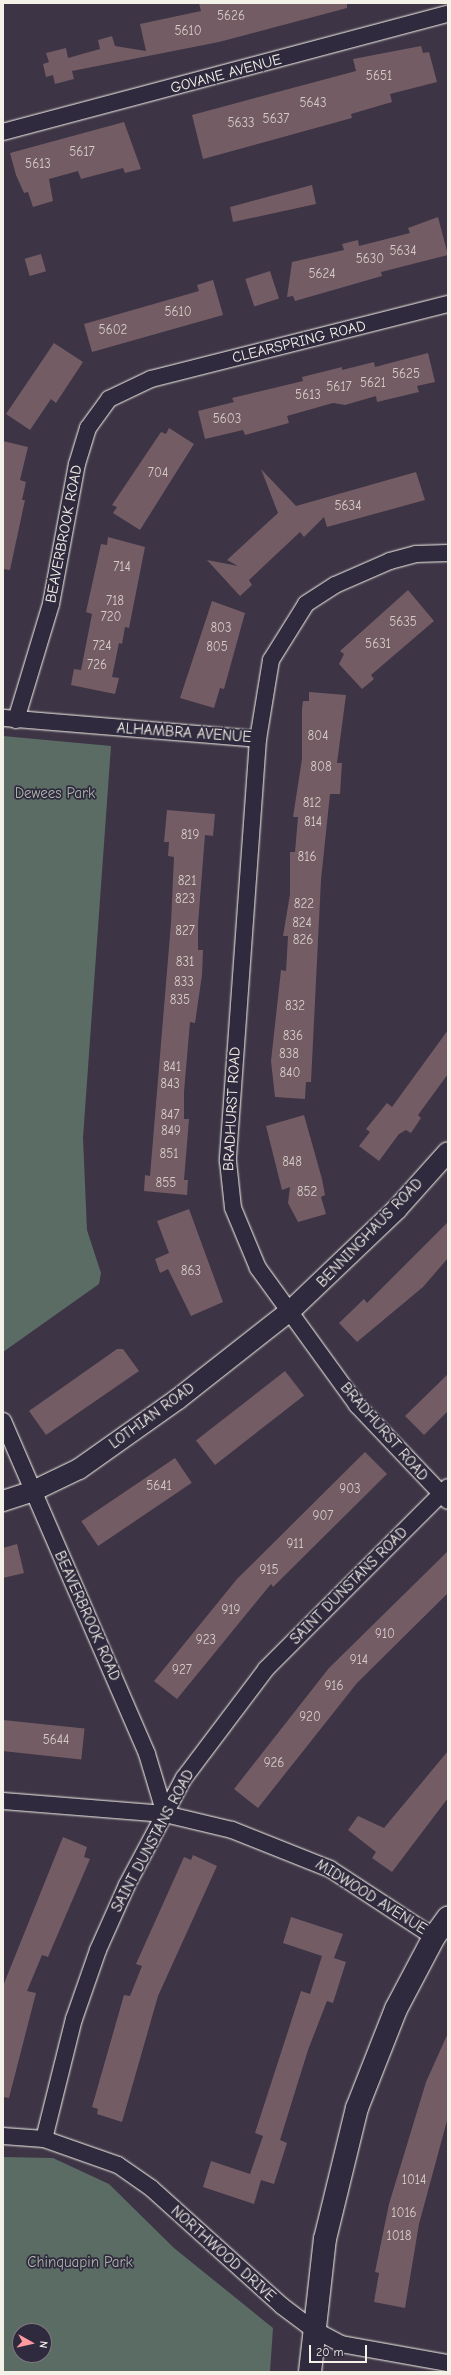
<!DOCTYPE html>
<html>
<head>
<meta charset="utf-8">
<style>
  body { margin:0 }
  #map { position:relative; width:451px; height:2375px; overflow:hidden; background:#3d3445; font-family:"Comic Neue",sans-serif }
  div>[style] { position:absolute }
  .green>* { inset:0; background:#5b6c64 }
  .building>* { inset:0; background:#745c65; transform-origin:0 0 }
  .roads { filter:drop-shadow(0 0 1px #f4f1e8) drop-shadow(0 0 1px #f4f1e8) }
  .minor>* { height:16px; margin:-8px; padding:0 8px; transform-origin:8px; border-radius:8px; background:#2f2a3d }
  .tertiary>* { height:20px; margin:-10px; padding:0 10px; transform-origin:10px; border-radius:10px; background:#2f2a3d }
  .secondary>* { height:22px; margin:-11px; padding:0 11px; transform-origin:11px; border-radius:11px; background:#2f2a3d }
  span { translate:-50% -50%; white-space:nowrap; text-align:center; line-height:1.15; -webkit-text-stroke:3.5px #2f2a3d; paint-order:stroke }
  .number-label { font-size:13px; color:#d4ccc7 }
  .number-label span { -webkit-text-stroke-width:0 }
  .street-label { font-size:15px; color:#f4f1e8 }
  .park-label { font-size:15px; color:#afb5ad }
  .frame { position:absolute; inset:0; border:4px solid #f4f1e8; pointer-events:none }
  .north { position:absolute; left:12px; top:2323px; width:40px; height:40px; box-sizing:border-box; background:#2f2a3d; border:1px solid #7e7a81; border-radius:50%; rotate:98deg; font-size:11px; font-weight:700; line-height:16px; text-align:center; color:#f4f1e8 }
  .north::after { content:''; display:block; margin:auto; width:14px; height:18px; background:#ff9aa2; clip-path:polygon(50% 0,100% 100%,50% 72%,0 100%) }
  .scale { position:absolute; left:309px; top:2345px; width:58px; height:18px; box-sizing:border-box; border:2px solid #f4f1e8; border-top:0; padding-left:5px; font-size:12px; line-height:14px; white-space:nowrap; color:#f4f1e8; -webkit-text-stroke:3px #2f2a3d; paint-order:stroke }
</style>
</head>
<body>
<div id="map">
  <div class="green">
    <i style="clip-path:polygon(3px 736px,111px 746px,83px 1138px,87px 1230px,101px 1273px,99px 1284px,3px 1352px)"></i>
    <i style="clip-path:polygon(evenodd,3px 2157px,53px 2158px,109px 2184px,174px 2248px,273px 2328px,270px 2372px,3px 2372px,3px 2157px,20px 2331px,44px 2331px,44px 2355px,20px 2355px,20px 2331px)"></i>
  </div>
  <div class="building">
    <i style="clip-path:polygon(199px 3px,347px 3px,347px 8px,219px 42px,72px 71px,74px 79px,55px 84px,53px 75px,46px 77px,43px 64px,49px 62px,46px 53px,66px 48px,68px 58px,100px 49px,98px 40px,112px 36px,115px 46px,146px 51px,140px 24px,201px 11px)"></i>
    <i style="clip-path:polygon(421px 46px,423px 53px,429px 52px,437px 82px,390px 94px,392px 102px,351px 114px,352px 118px,203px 159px,192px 115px,356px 71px,353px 59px)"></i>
    <i style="clip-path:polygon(124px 122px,141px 169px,125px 173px,123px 168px,81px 179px,78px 171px,49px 179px,53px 201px,33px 207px,28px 192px,24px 193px,16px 175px,10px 153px)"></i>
    <i style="clip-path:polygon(312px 185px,316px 204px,233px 222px,230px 207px)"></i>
    <i style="clip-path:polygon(438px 217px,448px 255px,381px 272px,382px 276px,295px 301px,293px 296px,287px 297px,292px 262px,344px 250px,342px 244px,358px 240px,359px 246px,410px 233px,408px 228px)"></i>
    <i style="left:41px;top:254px;width:18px;height:17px;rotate:74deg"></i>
    <i style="left:270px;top:271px;width:29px;height:26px;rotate:72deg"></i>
    <i style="clip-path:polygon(213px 280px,223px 315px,92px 352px,84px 324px,199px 291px,197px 285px)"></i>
    <i style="clip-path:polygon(54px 343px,83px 362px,56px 403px,51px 399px,30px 430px,6px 414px)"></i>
    <i style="clip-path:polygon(428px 353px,435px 382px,417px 386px,419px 392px,377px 402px,376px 396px,345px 405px,333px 403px,287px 416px,289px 423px,245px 435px,243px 430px,205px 439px,198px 411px,234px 402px,232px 398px,303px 381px,302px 377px,342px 367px,342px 370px,374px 362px,375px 367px)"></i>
    <i style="clip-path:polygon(169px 428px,194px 444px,140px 530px,113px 513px,117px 507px,112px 505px,161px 432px,166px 434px)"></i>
    <i style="clip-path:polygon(3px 441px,28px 447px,20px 480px,26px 482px,22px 500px,25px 500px,10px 570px,3px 569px)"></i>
    <i style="clip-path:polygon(261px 469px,296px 506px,416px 472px,425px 500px,327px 527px,324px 517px,304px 537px,300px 532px,249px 580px,252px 585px,240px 596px,207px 560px,238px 566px,227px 560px,278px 513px)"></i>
    <i style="clip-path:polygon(108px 537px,145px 547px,129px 628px,125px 627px,122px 644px,119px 643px,112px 677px,119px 678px,115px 694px,71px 685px,74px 669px,81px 670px,92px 614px,86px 612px,101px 544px,107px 545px)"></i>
    <i style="clip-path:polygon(408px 590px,434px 621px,371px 675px,374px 679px,362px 689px,339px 664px,344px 654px,340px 651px)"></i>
    <i style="clip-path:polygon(212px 601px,245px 613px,224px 689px,220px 688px,214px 708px,180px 698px)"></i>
    <i style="clip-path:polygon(309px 692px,346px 695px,337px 763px,342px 763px,340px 794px,330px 794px,321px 880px,311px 1082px,306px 1082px,305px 1099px,275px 1097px,271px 1061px,281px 970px,286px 971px,288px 936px,283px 936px,290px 894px,290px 852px,295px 852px,298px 817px,293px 817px,302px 759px,302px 709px,303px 701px,309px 701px)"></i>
    <i style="clip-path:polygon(167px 810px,215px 814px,213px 836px,205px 835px,198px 924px,198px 950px,203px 950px,202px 975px,195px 1023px,190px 1022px,184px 1092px,184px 1119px,189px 1119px,184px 1180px,188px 1180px,187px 1195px,144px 1191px,145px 1175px,150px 1176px,171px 923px,174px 857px,168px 856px,169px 842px,164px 842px)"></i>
    <i style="clip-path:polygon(448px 1030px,448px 1074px,418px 1115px,421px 1118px,411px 1133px,406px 1130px,399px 1134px,379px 1161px,359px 1146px,370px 1132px,366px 1129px,387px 1103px,392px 1107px)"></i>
    <i style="clip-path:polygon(304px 1115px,322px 1179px,325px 1195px,321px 1197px,326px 1214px,298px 1222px,288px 1203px,290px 1187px,282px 1190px,266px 1126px)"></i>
    <i style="clip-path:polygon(189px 1209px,223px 1302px,191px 1316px,168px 1269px,160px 1273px,155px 1259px,169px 1253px,157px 1221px)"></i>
    <i style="clip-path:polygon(448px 1222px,448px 1258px,423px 1287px,357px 1342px,339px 1323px,364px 1299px,367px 1303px)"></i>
    <i style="clip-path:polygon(117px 1349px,123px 1349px,139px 1371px,46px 1435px,29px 1411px)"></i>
    <i style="left:285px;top:1371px;width:31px;height:113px;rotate:52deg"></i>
    <i style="clip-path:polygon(448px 1374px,448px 1411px,424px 1435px,405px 1416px)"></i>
    <i style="clip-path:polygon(365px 1452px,387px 1474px,273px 1587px,271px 1584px,177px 1699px,154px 1681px,237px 1579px)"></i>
    <i style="left:175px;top:1458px;width:30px;height:113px;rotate:56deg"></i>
    <i style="clip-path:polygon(17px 1544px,24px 1573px,3px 1578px,3px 1548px)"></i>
    <i style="clip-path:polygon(448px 1551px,448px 1593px,357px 1683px,258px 1808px,234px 1789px,329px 1668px)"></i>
    <i style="left:3px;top:1720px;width:82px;height:31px;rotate:6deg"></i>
    <i style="clip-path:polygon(448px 1751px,448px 1798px,392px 1872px,372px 1858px,376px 1852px,348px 1830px,358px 1816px,384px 1828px)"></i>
    <i style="clip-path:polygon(63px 1837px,87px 1847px,84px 1857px,90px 1859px,48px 1957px,42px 1955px,27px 1991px,36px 1993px,9px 2098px,3px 2097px,3px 1986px)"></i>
    <i style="clip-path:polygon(193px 1855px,217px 1866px,158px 1996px,122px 2122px,97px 2114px,98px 2109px,92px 2107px,124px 1995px,130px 1996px,142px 1966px,136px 1964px,184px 1857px,191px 1860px)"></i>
    <i style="clip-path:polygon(291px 1917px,343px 1934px,334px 1958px,346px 1962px,333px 2003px,327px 2001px,308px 2050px,280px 2140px,287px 2143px,274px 2184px,261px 2180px,254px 2204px,203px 2187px,211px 2161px,250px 2174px,263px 2136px,255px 2133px,301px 1991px,310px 1994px,322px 1956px,283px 1943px)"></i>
    <i style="clip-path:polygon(448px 2033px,448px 2117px,419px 2224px,405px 2308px,374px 2302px,379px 2273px,375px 2272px,389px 2204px,426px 2082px)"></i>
  </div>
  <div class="roads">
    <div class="minor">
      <i style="left:3px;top:132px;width:460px;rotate:-14.9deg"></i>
      <i style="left:448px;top:553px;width:32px;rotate:178deg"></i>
      <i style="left:416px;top:554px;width:27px;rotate:165deg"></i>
      <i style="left:390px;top:561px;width:60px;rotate:156.4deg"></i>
      <i style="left:335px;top:585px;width:35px;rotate:147deg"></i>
      <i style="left:306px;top:604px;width:66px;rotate:122deg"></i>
      <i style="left:271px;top:660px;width:80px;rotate:99.3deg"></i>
      <i style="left:258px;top:739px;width:423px;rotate:94.1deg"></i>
      <i style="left:228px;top:1161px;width:47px;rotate:83.9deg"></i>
      <i style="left:233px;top:1208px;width:65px;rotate:67.4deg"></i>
      <i style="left:258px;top:1268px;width:169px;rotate:54.1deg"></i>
      <i style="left:357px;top:1405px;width:132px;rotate:46.5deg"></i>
      <i style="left:3px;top:718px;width:256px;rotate:4.7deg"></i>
      <i style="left:16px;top:720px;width:121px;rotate:-73.2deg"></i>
      <i style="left:51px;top:604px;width:142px;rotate:-79.5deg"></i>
      <i style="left:77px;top:464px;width:38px;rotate:-73deg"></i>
      <i style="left:88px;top:428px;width:36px;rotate:-54deg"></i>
      <i style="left:109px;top:399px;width:47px;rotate:-25.5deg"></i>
      <i style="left:151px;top:379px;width:306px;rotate:-14.2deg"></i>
      <i style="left:3px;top:1421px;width:363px;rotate:66.6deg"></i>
      <i style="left:147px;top:1754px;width:63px;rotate:73.3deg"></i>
      <i style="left:3px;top:1801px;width:163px;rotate:4.6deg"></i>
      <i style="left:165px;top:1814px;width:69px;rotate:13.4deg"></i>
      <i style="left:232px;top:1830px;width:105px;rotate:21.7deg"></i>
      <i style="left:330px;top:1869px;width:124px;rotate:33.2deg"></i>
      <i style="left:3px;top:2136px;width:41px;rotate:4.2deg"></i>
      <i style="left:44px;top:2139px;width:78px;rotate:19.4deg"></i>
      <i style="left:118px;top:2165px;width:40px;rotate:34.9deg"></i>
      <i style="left:151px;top:2188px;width:176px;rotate:42deg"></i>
      <i style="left:282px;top:2306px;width:39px;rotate:37deg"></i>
      <i style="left:313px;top:2329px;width:32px;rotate:28deg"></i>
      <i style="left:341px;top:2344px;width:109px;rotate:10.1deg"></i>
      <i style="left:44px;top:2139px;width:124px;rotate:-76deg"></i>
      <i style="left:74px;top:2019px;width:73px;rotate:-70.8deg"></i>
      <i style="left:98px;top:1950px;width:71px;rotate:-66deg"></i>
      <i style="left:127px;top:1885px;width:121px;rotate:-62deg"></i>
      <i style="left:184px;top:1778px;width:136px;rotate:-53deg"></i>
      <i style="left:266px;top:1669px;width:257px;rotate:-45deg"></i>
    </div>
    <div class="tertiary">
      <i style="left:3px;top:1501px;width:29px;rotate:-18deg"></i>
      <i style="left:31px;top:1492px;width:53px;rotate:-25.6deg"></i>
      <i style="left:79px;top:1469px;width:121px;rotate:-35.3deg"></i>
      <i style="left:178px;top:1399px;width:142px;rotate:-38.2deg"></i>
      <i style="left:290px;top:1311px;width:148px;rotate:-43.6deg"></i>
      <i style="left:397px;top:1209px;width:76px;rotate:-48.2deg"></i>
    </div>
    <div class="secondary">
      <i style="left:310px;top:2372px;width:134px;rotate:-83.6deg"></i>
      <i style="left:325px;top:2239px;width:135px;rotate:-76.3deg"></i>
      <i style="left:357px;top:2108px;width:106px;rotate:-68.5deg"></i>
      <i style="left:396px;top:2009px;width:81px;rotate:-62.2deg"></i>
      <i style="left:434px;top:1937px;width:24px;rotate:-54deg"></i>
    </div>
  </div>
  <div class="number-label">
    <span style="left:231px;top:16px">5626</span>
    <span style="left:188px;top:31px">5610</span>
    <span style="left:379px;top:76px">5651</span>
    <span style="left:313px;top:103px">5643</span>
    <span style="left:276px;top:119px">5637</span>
    <span style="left:241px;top:123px">5633</span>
    <span style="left:82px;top:152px">5617</span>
    <span style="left:38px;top:164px">5613</span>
    <span style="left:403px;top:251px">5634</span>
    <span style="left:370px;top:259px">5630</span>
    <span style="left:322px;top:274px">5624</span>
    <span style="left:178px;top:312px">5610</span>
    <span style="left:113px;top:330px">5602</span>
    <span style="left:406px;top:374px">5625</span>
    <span style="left:373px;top:383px">5621</span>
    <span style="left:339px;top:387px">5617</span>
    <span style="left:308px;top:395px">5613</span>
    <span style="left:227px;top:419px">5603</span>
    <span style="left:158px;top:473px">704</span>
    <span style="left:348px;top:506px">5634</span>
    <span style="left:122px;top:567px">714</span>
    <span style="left:115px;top:601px">718</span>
    <span style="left:111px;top:617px">720</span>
    <span style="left:403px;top:622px">5635</span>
    <span style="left:221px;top:628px">803</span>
    <span style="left:378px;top:644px">5631</span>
    <span style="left:102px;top:646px">724</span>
    <span style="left:217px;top:647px">805</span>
    <span style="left:97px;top:665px">726</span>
    <span style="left:318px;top:736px">804</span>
    <span style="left:321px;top:767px">808</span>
    <span style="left:312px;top:803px">812</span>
    <span style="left:313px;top:822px">814</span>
    <span style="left:190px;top:835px">819</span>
    <span style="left:307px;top:857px">816</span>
    <span style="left:187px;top:881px">821</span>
    <span style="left:185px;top:899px">823</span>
    <span style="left:304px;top:904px">822</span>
    <span style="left:302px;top:923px">824</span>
    <span style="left:185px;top:931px">827</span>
    <span style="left:303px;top:940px">826</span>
    <span style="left:185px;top:962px">831</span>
    <span style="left:184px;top:982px">833</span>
    <span style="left:180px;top:1000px">835</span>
    <span style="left:295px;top:1006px">832</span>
    <span style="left:293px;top:1036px">836</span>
    <span style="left:289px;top:1054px">838</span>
    <span style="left:172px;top:1067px">841</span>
    <span style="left:290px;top:1073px">840</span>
    <span style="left:170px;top:1084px">843</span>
    <span style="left:170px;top:1115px">847</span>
    <span style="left:171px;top:1131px">849</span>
    <span style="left:169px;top:1154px">851</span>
    <span style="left:292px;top:1162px">848</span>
    <span style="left:166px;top:1183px">855</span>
    <span style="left:307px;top:1192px">852</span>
    <span style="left:191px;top:1271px">863</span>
    <span style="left:159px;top:1486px">5641</span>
    <span style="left:350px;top:1489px">903</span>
    <span style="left:323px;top:1516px">907</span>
    <span style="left:295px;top:1544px">911</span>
    <span style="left:269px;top:1570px">915</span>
    <span style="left:231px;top:1610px">919</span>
    <span style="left:385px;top:1634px">910</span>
    <span style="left:206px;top:1640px">923</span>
    <span style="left:359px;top:1660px">914</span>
    <span style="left:182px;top:1670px">927</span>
    <span style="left:334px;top:1686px">916</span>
    <span style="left:310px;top:1717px">920</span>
    <span style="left:56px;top:1740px">5644</span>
    <span style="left:274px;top:1763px">926</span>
    <span style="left:414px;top:2180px">1014</span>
    <span style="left:404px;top:2213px">1016</span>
    <span style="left:399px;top:2236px">1018</span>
  </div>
  <div class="street-label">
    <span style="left:226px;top:74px;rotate:-15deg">GOVANE AVENUE</span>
    <span style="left:299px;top:342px;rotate:-14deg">CLEARSPRING ROAD</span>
    <span style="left:64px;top:534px;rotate:-79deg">BEAVERBROOK ROAD</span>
    <span style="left:184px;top:733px;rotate:4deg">ALHAMBRA AVENUE</span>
    <span style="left:232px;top:1109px;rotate:-87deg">BRADHURST ROAD</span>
    <span style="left:370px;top:1233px;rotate:-46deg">BENNINGHAUS ROAD</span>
    <span style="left:152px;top:1416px;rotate:-36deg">LOTHIAN ROAD</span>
    <span style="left:384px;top:1432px;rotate:49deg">BRADHURST ROAD</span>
    <span style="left:349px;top:1586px;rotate:-45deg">SAINT DUNSTANS ROAD</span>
    <span style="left:87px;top:1616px;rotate:66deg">BEAVERBROOK ROAD</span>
    <span style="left:153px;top:1841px;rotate:-62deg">SAINT DUNSTANS ROAD</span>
    <span style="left:371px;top:1897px;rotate:32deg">MIDWOOD AVENUE</span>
    <span style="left:223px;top:2254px;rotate:42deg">NORTHWOOD DRIVE</span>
  </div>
  <div class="park-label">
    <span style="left:55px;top:794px">Dewees Park</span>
    <span style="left:80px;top:2263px">Chinquapin Park</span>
  </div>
  <div class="frame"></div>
  <div class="north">N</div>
  <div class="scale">20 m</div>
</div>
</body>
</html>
